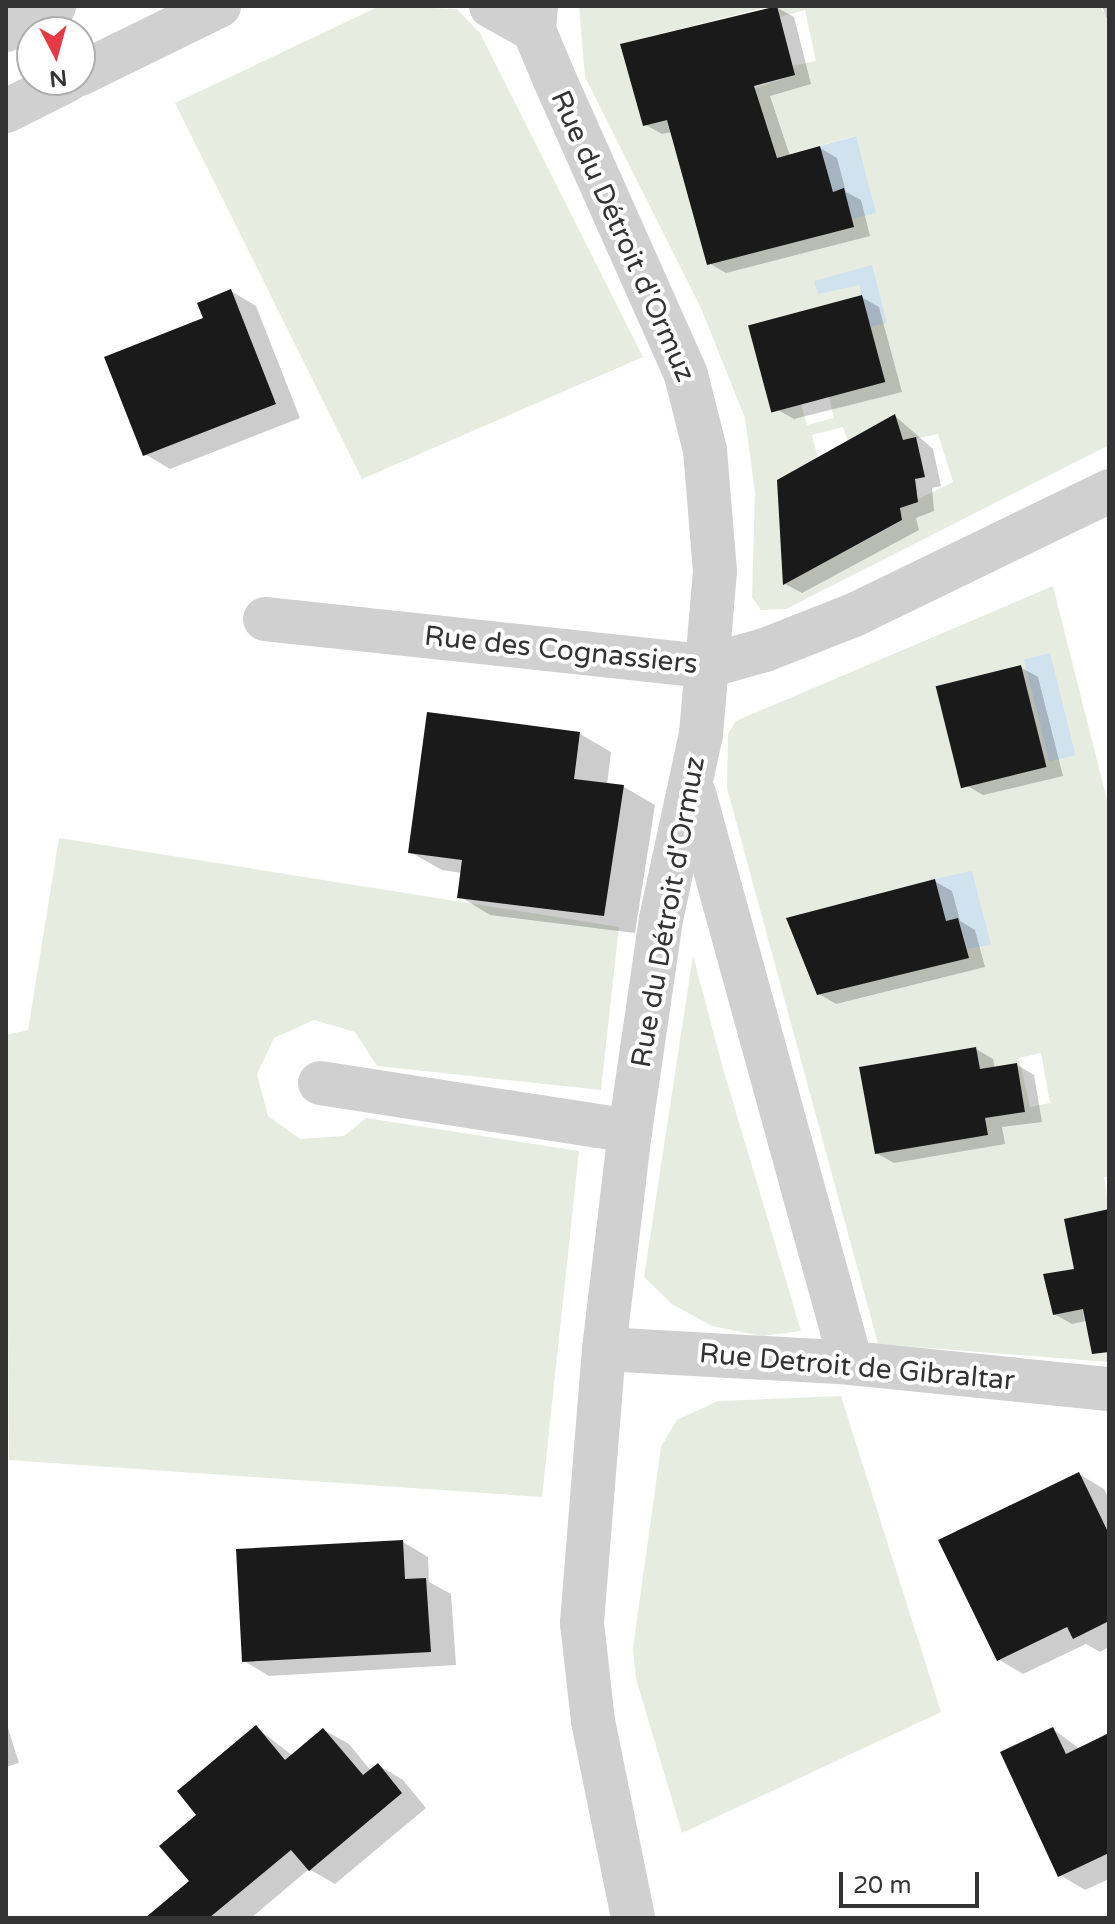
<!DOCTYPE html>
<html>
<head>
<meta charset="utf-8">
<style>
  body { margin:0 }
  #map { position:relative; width:1115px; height:1924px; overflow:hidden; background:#fff; font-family:"Varela Round",sans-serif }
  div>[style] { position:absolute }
  .green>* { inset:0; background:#e6ecdf }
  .water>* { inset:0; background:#cfe2ee; transform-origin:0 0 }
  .shadow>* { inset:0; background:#0003 }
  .building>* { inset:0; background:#1a1a1a; transform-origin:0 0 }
  .minor>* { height:44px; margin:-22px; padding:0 22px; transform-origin:22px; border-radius:22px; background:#d0d0d0 }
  span { translate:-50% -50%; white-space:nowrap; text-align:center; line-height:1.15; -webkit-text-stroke:8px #fff; paint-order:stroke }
  .street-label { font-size:28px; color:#333 }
  .frame { position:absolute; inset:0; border:8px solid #333; pointer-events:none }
  .north { position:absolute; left:16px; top:16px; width:80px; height:80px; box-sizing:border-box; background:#fff; border:2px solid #adadad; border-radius:50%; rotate:174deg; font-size:22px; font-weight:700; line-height:32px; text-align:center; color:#333 }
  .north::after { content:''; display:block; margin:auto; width:28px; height:36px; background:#e63946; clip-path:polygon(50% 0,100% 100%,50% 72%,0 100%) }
  .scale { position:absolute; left:839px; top:1872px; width:140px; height:36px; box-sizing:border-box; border:4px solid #333; border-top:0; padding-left:10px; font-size:24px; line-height:28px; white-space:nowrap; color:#333; -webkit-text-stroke:6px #fff; paint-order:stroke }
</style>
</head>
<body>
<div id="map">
  <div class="green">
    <i style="clip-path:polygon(380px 6px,457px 9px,480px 33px,643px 357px,362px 479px,175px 103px)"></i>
    <i style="clip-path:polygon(evenodd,579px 6px,771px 6px,620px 44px,643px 126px,794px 75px,793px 66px,816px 61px,805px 10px,780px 17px,777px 6px,1099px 6px,1109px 18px,1109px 445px,786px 609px,761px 610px,752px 597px,755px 493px,745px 418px,701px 308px,585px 77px,579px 6px,855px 136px,852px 219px,685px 183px,855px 136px,579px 6px,859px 285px,887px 322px,869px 327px,884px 379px,829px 397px,834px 418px,807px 425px,801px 404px,774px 410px,748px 326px,862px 295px,859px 285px,579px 6px,843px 427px,852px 453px,938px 434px,953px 482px,900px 508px,902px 521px,783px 584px,819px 462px,812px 435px,843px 427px)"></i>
    <i style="clip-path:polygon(evenodd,1053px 586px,1109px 808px,1109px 1176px,1104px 1177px,1109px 1209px,1074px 1269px,1043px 1275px,1053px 1315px,1082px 1309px,1085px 1325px,1109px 1321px,1109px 1362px,878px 1344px,727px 788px,728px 734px,736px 721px,1053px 586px,1020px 665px,1046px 766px,964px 786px,937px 686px,1020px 665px,1053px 586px,935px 879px,990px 945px,967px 949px,968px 958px,817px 995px,786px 918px,935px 879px,1053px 586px,976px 1047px,980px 1069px,1017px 1063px,1025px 1112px,985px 1118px,988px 1135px,875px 1154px,859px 1067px,976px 1047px,1053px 586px,1041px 1053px,1050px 1103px,1030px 1107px,1019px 1058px,1041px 1053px)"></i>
    <i style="clip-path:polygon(59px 838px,619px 927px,601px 1090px,377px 1066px,355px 1032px,314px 1020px,274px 1038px,257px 1074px,268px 1116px,300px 1139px,344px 1136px,366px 1118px,579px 1151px,542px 1497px,9px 1460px,6px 1035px,28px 1030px)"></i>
    <i style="clip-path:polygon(693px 955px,722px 1065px,801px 1331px,761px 1336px,712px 1326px,672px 1304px,644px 1277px)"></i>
    <i style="clip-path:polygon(841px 1396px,941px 1712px,682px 1833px,636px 1679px,633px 1648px,661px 1447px,677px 1420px,718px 1401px)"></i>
  </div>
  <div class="water">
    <i style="clip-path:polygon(856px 136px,876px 213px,852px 219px,844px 189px,833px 192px,820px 146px)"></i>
    <i style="clip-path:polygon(872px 265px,887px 323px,869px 327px,859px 285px,818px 294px,814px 281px)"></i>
    <i style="left:1050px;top:653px;width:105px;height:27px;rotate:76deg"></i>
    <i style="clip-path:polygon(972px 871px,991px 945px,967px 949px,958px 918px,946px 921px,935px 879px)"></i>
  </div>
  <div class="shadow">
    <i style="clip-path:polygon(1102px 6px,1109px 6px,1109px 19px,1107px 18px)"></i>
    <i style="clip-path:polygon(776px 7px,794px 17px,811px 84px,770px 96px,790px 156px,820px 148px,837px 158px,846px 192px,861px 200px,870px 236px,726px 273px,709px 263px,672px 132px,662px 134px,644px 124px)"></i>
    <i style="clip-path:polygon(231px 291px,256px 306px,300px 418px,170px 469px,145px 454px,206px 319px)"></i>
    <i style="clip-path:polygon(861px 297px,879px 307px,902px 392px,794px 419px,776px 409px)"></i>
    <i style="clip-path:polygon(895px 416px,933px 449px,941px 486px,932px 488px,934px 511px,916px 518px,919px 530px,802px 593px,785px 584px)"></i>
    <i style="clip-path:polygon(1020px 667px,1038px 677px,1063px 776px,983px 795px,966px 785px)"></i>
    <i style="clip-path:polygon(580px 734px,611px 752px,607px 785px,624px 787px,655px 805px,635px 933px,490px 915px,459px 896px,462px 873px,442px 870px,410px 852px)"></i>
    <i style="clip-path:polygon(934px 881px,952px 891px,960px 921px,975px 930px,985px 967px,836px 1004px,819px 994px)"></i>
    <i style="clip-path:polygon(976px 1049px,993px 1059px,995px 1069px,1017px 1065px,1034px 1075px,1042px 1122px,1002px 1127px,1005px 1144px,894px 1163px,876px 1153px)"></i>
    <i style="clip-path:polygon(1109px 1211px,1109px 1333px,1086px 1321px,1072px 1324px,1054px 1314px)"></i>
    <i style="clip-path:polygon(1079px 1474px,1104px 1489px,1109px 1499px,1109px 1647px,1100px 1652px,1086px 1644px,1023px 1674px,998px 1659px)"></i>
    <i style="clip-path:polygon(403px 1542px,428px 1557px,429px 1582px,451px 1594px,456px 1665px,269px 1676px,244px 1661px)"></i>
    <i style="clip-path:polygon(6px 1722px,19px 1763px,6px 1767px)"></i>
    <i style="clip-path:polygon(256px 1727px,293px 1756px,324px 1730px,349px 1744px,371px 1771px,378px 1765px,403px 1780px,426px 1808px,335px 1884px,309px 1869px,251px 1918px,186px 1918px,199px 1815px)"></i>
    <i style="clip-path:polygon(1053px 1729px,1080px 1749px,1109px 1735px,1109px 1879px,1085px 1890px,1060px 1875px)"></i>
  </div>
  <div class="building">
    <i style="clip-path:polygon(777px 6px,795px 75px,754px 86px,777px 158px,820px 146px,833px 192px,844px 188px,854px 227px,707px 265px,667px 120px,643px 126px,620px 44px)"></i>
    <i style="clip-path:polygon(231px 289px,276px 404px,143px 456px,104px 357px,203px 318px,197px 303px)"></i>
    <i style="left:862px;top:295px;width:90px;height:118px;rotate:75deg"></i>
    <i style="clip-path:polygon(895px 414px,903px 440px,916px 437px,925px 477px,915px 479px,918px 502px,900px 508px,902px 520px,783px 585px,777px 480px)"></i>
    <i style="left:1021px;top:665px;width:105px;height:88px;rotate:76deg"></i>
    <i style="clip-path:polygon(427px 712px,580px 732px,574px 779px,624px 785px,604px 916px,457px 898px,462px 860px,408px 853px)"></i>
    <i style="clip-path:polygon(935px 879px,946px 921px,958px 918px,969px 958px,817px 995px,786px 918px)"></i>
    <i style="clip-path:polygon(976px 1047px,980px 1069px,1017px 1063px,1025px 1112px,985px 1118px,988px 1135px,875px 1154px,859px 1067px)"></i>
    <i style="clip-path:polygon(1109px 1209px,1109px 1352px,1092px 1354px,1083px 1309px,1053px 1315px,1043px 1274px,1074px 1269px,1064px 1219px)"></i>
    <i style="clip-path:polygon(1079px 1472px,1109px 1534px,1109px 1621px,1073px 1639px,1067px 1627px,997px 1661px,938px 1540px)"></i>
    <i style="clip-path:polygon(403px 1540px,405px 1579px,426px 1578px,431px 1652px,242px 1662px,236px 1549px)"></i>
    <i style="clip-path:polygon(256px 1725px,285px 1760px,323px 1728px,363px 1775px,378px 1763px,402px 1793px,309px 1871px,291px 1850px,209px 1918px,145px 1918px,189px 1881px,159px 1846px,196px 1815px,177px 1791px)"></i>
    <i style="clip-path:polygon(1053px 1727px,1066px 1754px,1109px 1733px,1109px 1853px,1058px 1877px,1000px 1752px)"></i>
  </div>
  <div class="minor">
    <i style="left:491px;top:6px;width:49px;rotate:29.2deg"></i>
    <i style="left:536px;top:6px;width:24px;rotate:95deg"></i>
    <i style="left:534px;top:30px;width:52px;rotate:67.4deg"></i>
    <i style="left:554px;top:78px;width:325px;rotate:66deg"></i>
    <i style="left:686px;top:375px;width:77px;rotate:75.8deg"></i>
    <i style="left:705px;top:450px;width:121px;rotate:85.3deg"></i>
    <i style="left:715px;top:571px;width:164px;rotate:94.9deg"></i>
    <i style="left:701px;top:734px;width:189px;rotate:102.2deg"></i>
    <i style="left:661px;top:919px;width:214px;rotate:98.3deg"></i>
    <i style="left:630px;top:1131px;width:220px;rotate:96.8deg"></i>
    <i style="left:604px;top:1349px;width:275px;rotate:94.6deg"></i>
    <i style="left:582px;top:1623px;width:99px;rotate:83.6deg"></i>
    <i style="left:593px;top:1721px;width:201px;rotate:78.5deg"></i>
    <i style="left:6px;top:30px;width:54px;rotate:-26.6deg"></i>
    <i style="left:80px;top:74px;width:155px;rotate:-26.1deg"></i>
    <i style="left:6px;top:111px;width:69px;rotate:-26.6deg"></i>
    <i style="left:265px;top:619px;width:445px;rotate:6.1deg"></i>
    <i style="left:708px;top:666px;width:59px;rotate:-15.7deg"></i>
    <i style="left:765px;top:650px;width:96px;rotate:-21.5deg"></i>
    <i style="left:854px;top:615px;width:284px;rotate:-25.9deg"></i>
    <i style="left:694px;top:793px;width:591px;rotate:74.6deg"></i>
    <i style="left:320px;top:1083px;width:314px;rotate:8.8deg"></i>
    <i style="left:604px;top:1349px;width:247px;rotate:3.2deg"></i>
    <i style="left:851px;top:1363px;width:259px;rotate:5.8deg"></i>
  </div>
  <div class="street-label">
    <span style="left:623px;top:236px;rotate:66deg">Rue du Détroit d'Ormuz</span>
    <span style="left:561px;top:650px;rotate:6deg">Rue des Cognassiers</span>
    <span style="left:668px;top:912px;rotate:-80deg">Rue du Détroit d'Ormuz</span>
    <span style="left:857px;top:1367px;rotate:5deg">Rue Detroit de Gibraltar</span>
  </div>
  <div class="frame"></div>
  <div class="north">N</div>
  <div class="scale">20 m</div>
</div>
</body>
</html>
